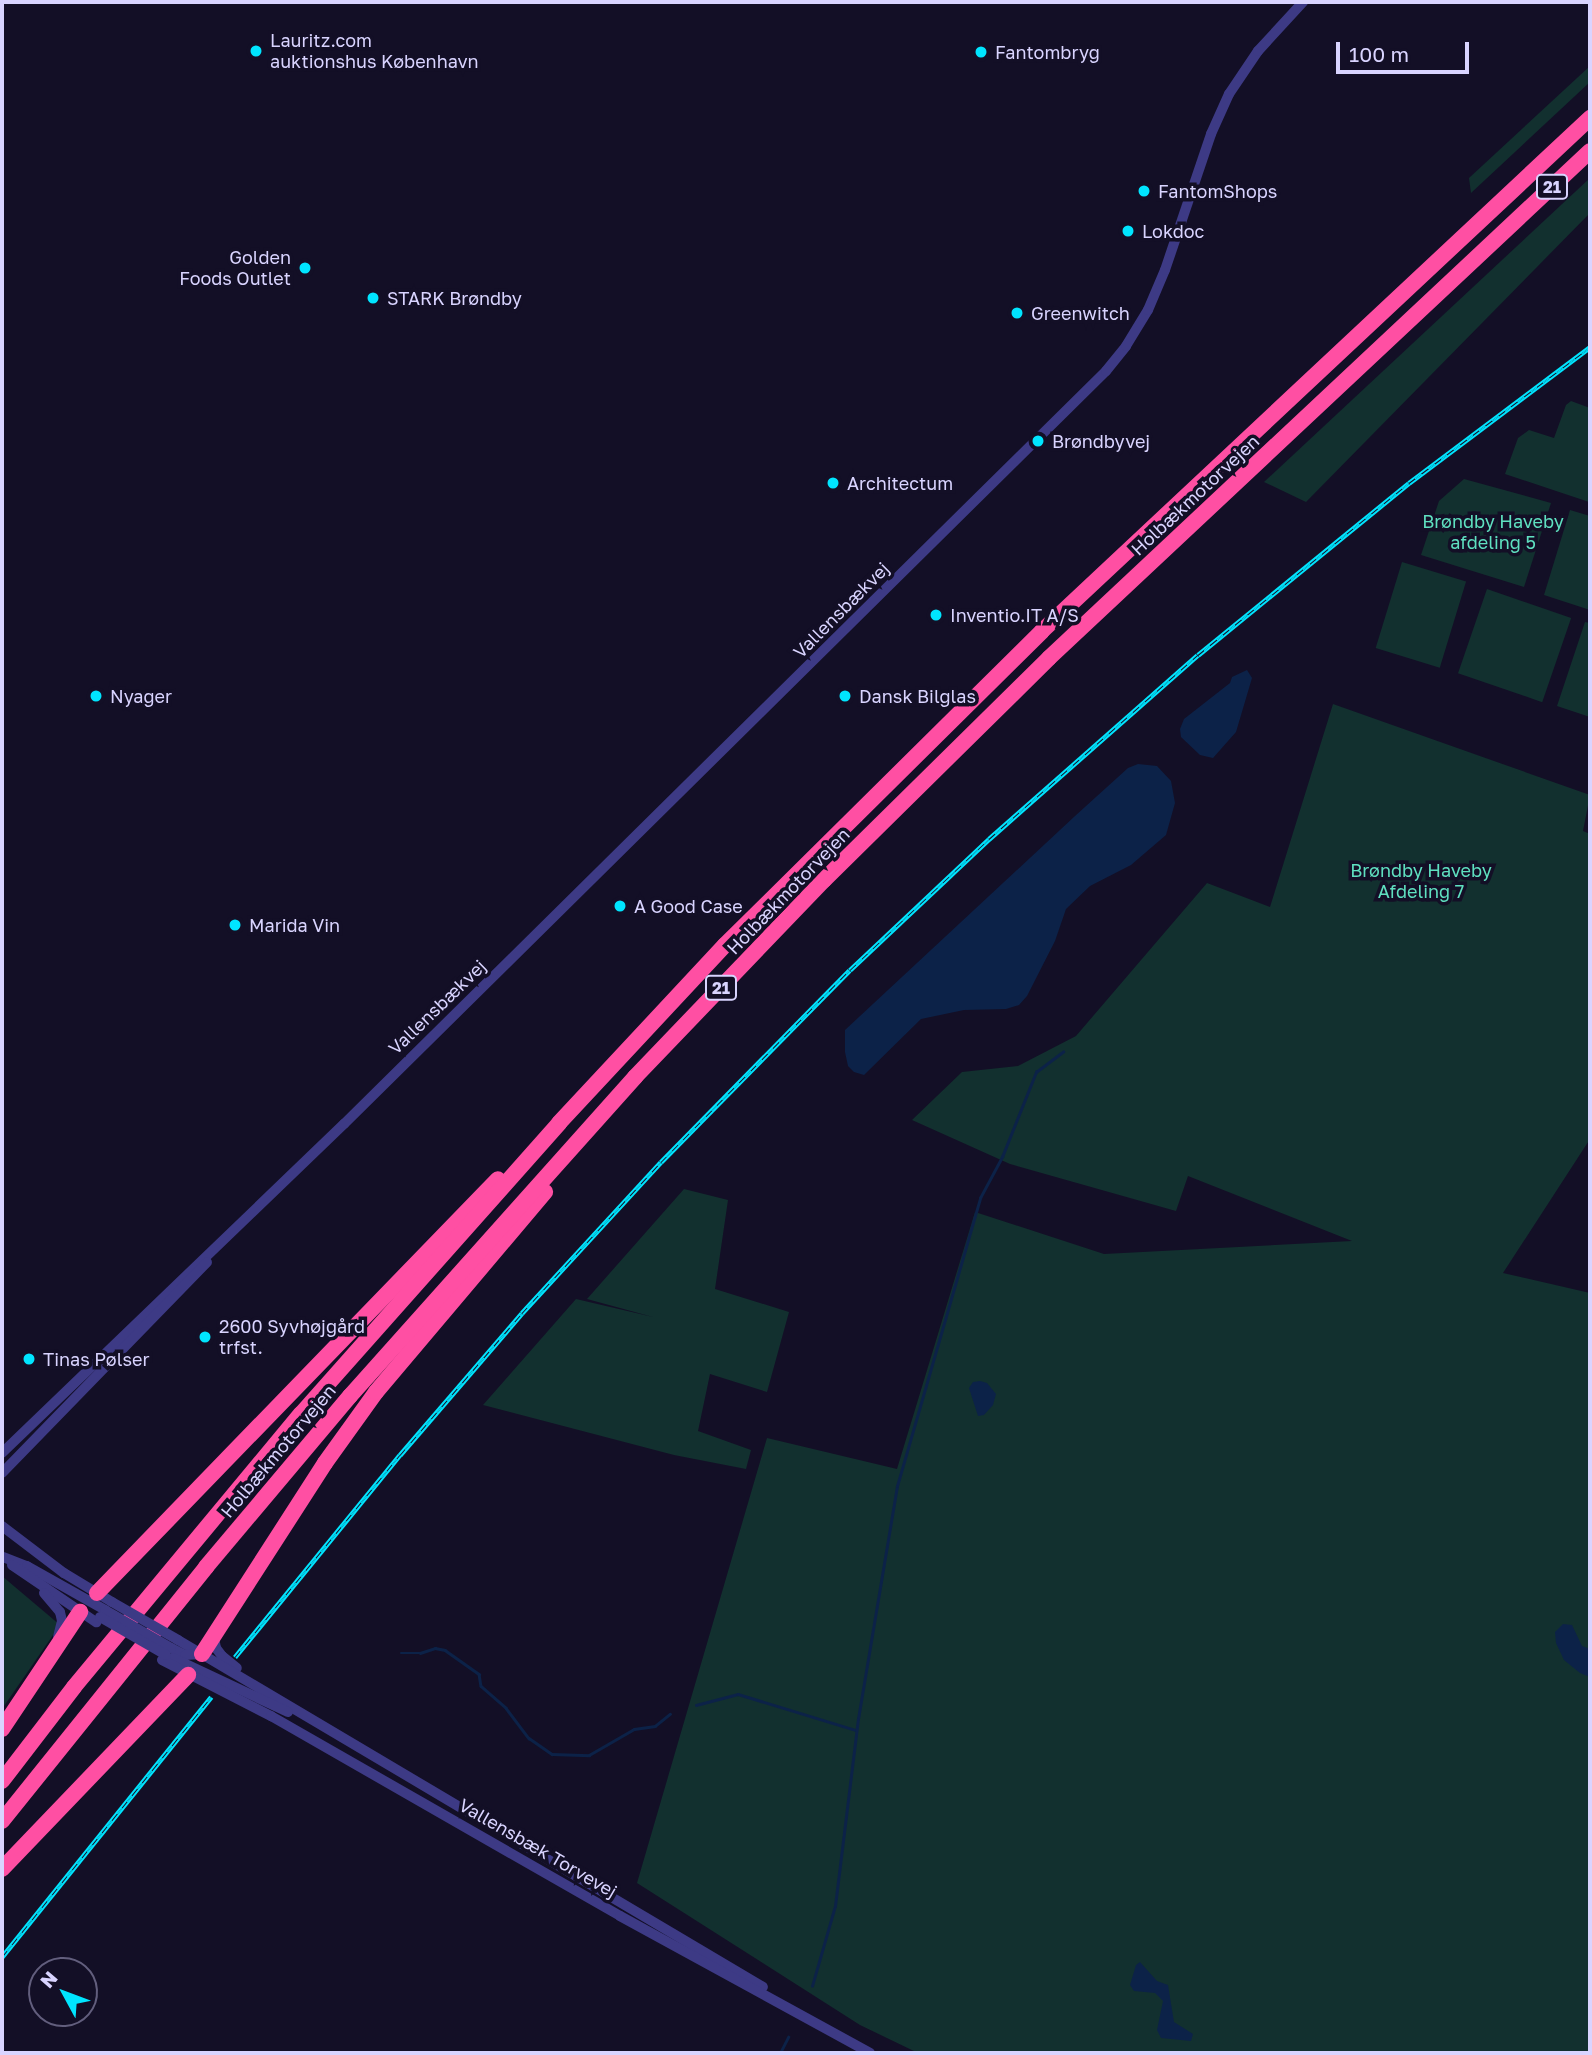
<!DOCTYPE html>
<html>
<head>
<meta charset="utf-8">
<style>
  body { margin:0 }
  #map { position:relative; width:1592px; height:2055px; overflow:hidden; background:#130f26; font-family:"Golos Text",sans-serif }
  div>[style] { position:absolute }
  .green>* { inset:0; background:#12302f; transform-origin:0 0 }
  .water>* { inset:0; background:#0c2248 }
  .stream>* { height:2.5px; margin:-1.25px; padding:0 1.25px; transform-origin:1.25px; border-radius:1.25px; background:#0c2248 }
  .tertiary>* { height:10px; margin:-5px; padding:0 5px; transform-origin:5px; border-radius:5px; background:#3d3a85 }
  .motorway>* { height:16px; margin:-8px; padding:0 8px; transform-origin:8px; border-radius:8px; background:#ff4fa3 }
  .rail>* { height:5px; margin-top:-2.5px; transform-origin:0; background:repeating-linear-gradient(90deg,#130f26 0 8px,#00e5ff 0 16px); box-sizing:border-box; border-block:2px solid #00e5ff }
  .tertiary-bridge>* { height:10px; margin:-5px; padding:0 5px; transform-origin:5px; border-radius:5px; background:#3d3a85 }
  .dots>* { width:19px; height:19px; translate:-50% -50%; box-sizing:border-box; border:4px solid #130f26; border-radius:50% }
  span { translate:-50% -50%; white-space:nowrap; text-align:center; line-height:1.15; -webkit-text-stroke:7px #130f26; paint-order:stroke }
  .shield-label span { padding:2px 5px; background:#130f26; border:2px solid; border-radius:5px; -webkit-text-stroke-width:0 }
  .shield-label { font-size:16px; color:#d9d4ff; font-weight:700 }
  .poi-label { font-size:18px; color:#d9d4ff }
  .left { translate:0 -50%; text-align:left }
  .right { translate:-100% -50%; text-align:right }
  .street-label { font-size:18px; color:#d9d4ff }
  .park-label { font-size:18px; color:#5fe0c0 }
  .frame { position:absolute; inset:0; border:4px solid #d9d4ff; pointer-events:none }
  .north { position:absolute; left:28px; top:1957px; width:70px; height:70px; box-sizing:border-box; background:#130f26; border:2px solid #625e7d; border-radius:50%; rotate:311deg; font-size:19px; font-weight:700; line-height:28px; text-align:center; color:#d9d4ff }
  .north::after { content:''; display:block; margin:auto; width:24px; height:32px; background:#00e5ff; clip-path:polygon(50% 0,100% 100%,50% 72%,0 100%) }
  .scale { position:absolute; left:1336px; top:42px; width:133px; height:32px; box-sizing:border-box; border:4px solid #d9d4ff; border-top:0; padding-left:9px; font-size:21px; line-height:24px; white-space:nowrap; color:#d9d4ff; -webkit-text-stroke:5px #130f26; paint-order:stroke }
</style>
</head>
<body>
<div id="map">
  <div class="green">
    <i style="clip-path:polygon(1590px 66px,1590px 82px,1471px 193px,1469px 178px)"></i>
    <i style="clip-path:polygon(1590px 178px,1590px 213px,1306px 502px,1264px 482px)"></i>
    <i style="clip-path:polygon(1571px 401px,1590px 408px,1589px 502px,1505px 474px,1518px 438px,1529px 430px,1554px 438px,1566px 405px)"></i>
    <i style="clip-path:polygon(1464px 479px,1551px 503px,1524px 587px,1421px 555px,1439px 501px)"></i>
    <i style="clip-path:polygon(1570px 510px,1590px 516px,1590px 610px,1544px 595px)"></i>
    <i style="left:1402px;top:562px;width:67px;height:90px;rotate:17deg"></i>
    <i style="left:1487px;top:589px;width:89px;height:89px;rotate:19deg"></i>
    <i style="clip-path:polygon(1585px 622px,1590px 623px,1590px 717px,1557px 706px)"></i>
    <i style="clip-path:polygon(1333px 704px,1590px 795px,1583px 831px,1590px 834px,1590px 1139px,1503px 1273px,1590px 1293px,1590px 2053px,918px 2053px,860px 2025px,637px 1883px,767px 1438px,897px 1469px,975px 1212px,1104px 1254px,1352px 1241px,1188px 1176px,1176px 1211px,1010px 1164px,912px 1120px,962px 1072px,1018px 1066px,1076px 1036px,1207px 883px,1270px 907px)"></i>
    <i style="clip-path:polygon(684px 1189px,728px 1200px,715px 1289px,789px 1312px,767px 1392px,710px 1374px,698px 1431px,751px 1450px,746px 1469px,674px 1455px,483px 1405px,576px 1299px,653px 1317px,587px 1299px)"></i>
    <i style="clip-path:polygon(2px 1576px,60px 1625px,2px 1709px)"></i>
  </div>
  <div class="water">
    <i style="clip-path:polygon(1247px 670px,1252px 678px,1236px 732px,1213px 758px,1200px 755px,1181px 737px,1180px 729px,1184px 719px,1230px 683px,1232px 677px)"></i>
    <i style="clip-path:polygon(1138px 764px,1157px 766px,1171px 781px,1175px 803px,1166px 835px,1131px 865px,1090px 886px,1066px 909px,1055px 941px,1027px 996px,1019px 1005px,1006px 1009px,964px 1010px,921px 1019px,864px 1075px,854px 1072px,848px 1066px,845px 1052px,845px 1030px,1075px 816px,1128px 768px)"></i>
    <i style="clip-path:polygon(980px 1381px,987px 1383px,996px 1394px,993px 1405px,984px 1415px,978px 1416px,969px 1388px,973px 1382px)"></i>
    <i style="clip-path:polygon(1563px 1624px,1572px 1625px,1582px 1646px,1590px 1649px,1590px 1677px,1580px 1673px,1564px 1660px,1556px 1643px,1555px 1632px)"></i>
    <i style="clip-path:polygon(1140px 1962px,1157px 1981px,1168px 1985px,1174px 2022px,1193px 2034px,1191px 2041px,1161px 2038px,1157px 2030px,1163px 2001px,1155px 1993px,1134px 1991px,1130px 1985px,1136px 1965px)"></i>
  </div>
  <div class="stream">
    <i style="left:401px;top:1653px;width:19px"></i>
    <i style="left:420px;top:1653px;width:16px;rotate:-18deg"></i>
    <i style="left:435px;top:1648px;width:10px;rotate:11deg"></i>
    <i style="left:445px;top:1650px;width:42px;rotate:35.2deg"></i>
    <i style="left:479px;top:1674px;width:12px;rotate:81deg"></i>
    <i style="left:481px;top:1686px;width:33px;rotate:41deg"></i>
    <i style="left:506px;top:1708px;width:38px;rotate:53deg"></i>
    <i style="left:529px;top:1738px;width:28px;rotate:35deg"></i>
    <i style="left:552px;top:1754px;width:37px;rotate:2deg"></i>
    <i style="left:589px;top:1755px;width:52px;rotate:-30deg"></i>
    <i style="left:634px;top:1729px;width:21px;rotate:-8deg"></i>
    <i style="left:655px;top:1726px;width:19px;rotate:-39deg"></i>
    <i style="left:696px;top:1705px;width:43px;rotate:-14.7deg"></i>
    <i style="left:738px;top:1694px;width:123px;rotate:17deg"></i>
    <i style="left:812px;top:1986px;width:83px;rotate:-74deg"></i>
    <i style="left:835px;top:1906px;width:188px;rotate:-83deg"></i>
    <i style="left:858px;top:1719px;width:236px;rotate:-80.5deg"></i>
    <i style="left:897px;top:1486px;width:300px;rotate:-73.9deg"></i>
    <i style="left:980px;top:1198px;width:47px;rotate:-61.8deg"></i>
    <i style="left:1002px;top:1157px;width:92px;rotate:-68.2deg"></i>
    <i style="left:1036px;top:1072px;width:34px;rotate:-37deg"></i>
    <i style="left:780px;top:2053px;width:18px;rotate:-63deg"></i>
  </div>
  <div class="tertiary">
    <i style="left:2px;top:1453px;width:475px;rotate:-43.9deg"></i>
    <i style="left:344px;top:1124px;width:1071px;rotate:-44.66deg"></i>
    <i style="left:1106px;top:371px;width:32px;rotate:-51deg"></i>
    <i style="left:1126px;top:346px;width:42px;rotate:-58.6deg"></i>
    <i style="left:1148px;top:310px;width:43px;rotate:-67deg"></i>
    <i style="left:1165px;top:270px;width:144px;rotate:-71.3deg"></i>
    <i style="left:1211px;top:134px;width:44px;rotate:-65.8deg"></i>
    <i style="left:1229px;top:94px;width:52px;rotate:-56deg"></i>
    <i style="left:1258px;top:51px;width:67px;rotate:-47.4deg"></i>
    <i style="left:2px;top:1473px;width:294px;rotate:-45.8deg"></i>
    <i style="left:2px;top:1526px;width:78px;rotate:37.2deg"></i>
    <i style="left:64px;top:1573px;width:56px;rotate:31.1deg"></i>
    <i style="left:3px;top:1557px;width:26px;rotate:21deg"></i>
    <i style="left:27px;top:1566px;width:90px;rotate:29.4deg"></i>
    <i style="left:12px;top:1565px;width:102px;rotate:34.2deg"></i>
    <i style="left:44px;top:1593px;width:25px;rotate:50deg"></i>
    <i style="left:60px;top:1612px;width:9px;rotate:77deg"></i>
    <i style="left:62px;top:1621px;width:16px;rotate:104deg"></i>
    <i style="left:214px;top:1637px;width:11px;rotate:80deg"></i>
    <i style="left:216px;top:1648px;width:10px;rotate:53deg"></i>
    <i style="left:222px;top:1656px;width:19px;rotate:39deg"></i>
    <i style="left:178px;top:1640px;width:680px;rotate:30.67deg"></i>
    <i style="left:171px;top:1648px;width:16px;rotate:27deg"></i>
    <i style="left:185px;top:1655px;width:17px;rotate:-3deg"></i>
    <i style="left:173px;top:1658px;width:127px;rotate:25.2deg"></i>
    <i style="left:162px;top:1660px;width:123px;rotate:27.2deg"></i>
    <i style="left:271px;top:1716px;width:402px;rotate:29.8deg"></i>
    <i style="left:620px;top:1916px;width:285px;rotate:28.7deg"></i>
  </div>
  <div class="motorway">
    <i style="left:97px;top:1593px;width:576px;rotate:-45.91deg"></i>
    <i style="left:202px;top:1654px;width:227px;rotate:-57.2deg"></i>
    <i style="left:325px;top:1463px;width:87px;rotate:-54.3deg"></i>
    <i style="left:376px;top:1392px;width:262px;rotate:-49.8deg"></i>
    <i style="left:2px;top:1729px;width:141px;rotate:-56.3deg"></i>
    <i style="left:2px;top:1781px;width:118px;rotate:-52.5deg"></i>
    <i style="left:74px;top:1687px;width:355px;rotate:-50.3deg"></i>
    <i style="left:301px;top:1414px;width:389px;rotate:-48.4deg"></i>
    <i style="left:559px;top:1123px;width:243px;rotate:-47deg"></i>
    <i style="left:725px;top:945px;width:446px;rotate:-44.7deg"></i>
    <i style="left:1042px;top:631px;width:751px;rotate:-43.11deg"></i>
    <i style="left:2px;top:1821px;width:326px;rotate:-51.2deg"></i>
    <i style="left:206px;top:1567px;width:224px;rotate:-49.9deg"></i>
    <i style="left:350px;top:1396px;width:428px;rotate:-48.2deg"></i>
    <i style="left:635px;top:1077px;width:273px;rotate:-46.2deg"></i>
    <i style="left:824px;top:880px;width:316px;rotate:-44.6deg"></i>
    <i style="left:1049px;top:658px;width:741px;rotate:-43.14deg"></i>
    <i style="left:2px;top:1869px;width:269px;rotate:-46.2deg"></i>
  </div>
  <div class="rail">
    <i style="left:235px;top:1657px;width:261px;rotate:-50.8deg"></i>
    <i style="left:400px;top:1455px;width:187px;rotate:-49.3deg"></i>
    <i style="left:522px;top:1313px;width:205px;rotate:-47.4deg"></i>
    <i style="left:661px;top:1162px;width:269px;rotate:-45.5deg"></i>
    <i style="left:850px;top:970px;width:191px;rotate:-43.3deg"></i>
    <i style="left:989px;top:839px;width:278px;rotate:-41.4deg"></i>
    <i style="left:1198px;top:655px;width:272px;rotate:-39.2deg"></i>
    <i style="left:1409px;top:483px;width:226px;rotate:-36.9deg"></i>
    <i style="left:2px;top:1957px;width:334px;rotate:-51.2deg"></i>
  </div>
  <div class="tertiary-bridge">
    <i style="left:112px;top:1602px;width:76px;rotate:29.9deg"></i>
    <i style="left:105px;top:1610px;width:76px;rotate:29.9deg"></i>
    <i style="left:100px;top:1617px;width:76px;rotate:29.9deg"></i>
  </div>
  <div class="dots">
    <i style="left:256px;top:51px;background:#00e5ff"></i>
    <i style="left:981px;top:52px;background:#00e5ff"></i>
    <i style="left:1144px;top:191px;background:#00e5ff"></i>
    <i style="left:1128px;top:231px;background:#00e5ff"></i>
    <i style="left:305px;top:268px;background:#00e5ff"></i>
    <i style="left:373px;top:298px;background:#00e5ff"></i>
    <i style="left:1017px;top:313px;background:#00e5ff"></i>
    <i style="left:1038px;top:441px;background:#00e5ff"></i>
    <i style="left:833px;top:483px;background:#00e5ff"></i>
    <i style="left:936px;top:615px;background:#00e5ff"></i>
    <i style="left:96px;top:696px;background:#00e5ff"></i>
    <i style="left:845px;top:696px;background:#00e5ff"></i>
    <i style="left:620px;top:906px;background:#00e5ff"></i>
    <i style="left:235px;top:925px;background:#00e5ff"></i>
    <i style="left:205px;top:1337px;background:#00e5ff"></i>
    <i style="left:29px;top:1359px;background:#00e5ff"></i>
  </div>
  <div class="shield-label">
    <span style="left:1552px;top:187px">21</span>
    <span style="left:721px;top:988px">21</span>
  </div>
  <div class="poi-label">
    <span class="left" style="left:270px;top:51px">Lauritz.com<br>auktionshus København</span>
    <span class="left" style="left:995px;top:52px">Fantombryg</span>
    <span class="left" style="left:1158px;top:191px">FantomShops</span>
    <span class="left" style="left:1142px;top:231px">Lokdoc</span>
    <span class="right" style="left:291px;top:268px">Golden<br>Foods Outlet</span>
    <span class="left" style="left:387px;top:298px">STARK Brøndby</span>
    <span class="left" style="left:1031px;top:313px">Greenwitch</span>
    <span class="left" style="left:1052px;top:441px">Brøndbyvej</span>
    <span class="left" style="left:847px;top:483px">Architectum</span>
    <span class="left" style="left:950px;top:615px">Inventio.IT A/S</span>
    <span class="left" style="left:110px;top:696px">Nyager</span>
    <span class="left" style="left:859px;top:696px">Dansk Bilglas</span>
    <span class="left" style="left:634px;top:906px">A Good Case</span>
    <span class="left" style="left:249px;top:925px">Marida Vin</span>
    <span class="left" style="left:219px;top:1337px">2600 Syvhøjgård<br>trfst.</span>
    <span class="left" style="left:43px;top:1359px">Tinas Pølser</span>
  </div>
  <div class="street-label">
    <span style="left:1195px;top:495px;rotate:-43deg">Holbækmotorvejen</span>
    <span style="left:841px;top:610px;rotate:-45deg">Vallensbækvej</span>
    <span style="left:788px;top:891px;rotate:-46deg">Holbækmotorvejen</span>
    <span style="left:437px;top:1007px;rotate:-44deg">Vallensbækvej</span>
    <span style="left:278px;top:1451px;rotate:-50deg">Holbækmotorvejen</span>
    <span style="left:538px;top:1848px;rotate:30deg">Vallensbæk Torvevej</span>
  </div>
  <div class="park-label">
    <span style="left:1493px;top:532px">Brøndby Haveby<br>afdeling 5</span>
    <span style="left:1421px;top:881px">Brøndby Haveby<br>Afdeling 7</span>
  </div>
  <div class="frame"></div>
  <div class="north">N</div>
  <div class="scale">100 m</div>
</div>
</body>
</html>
